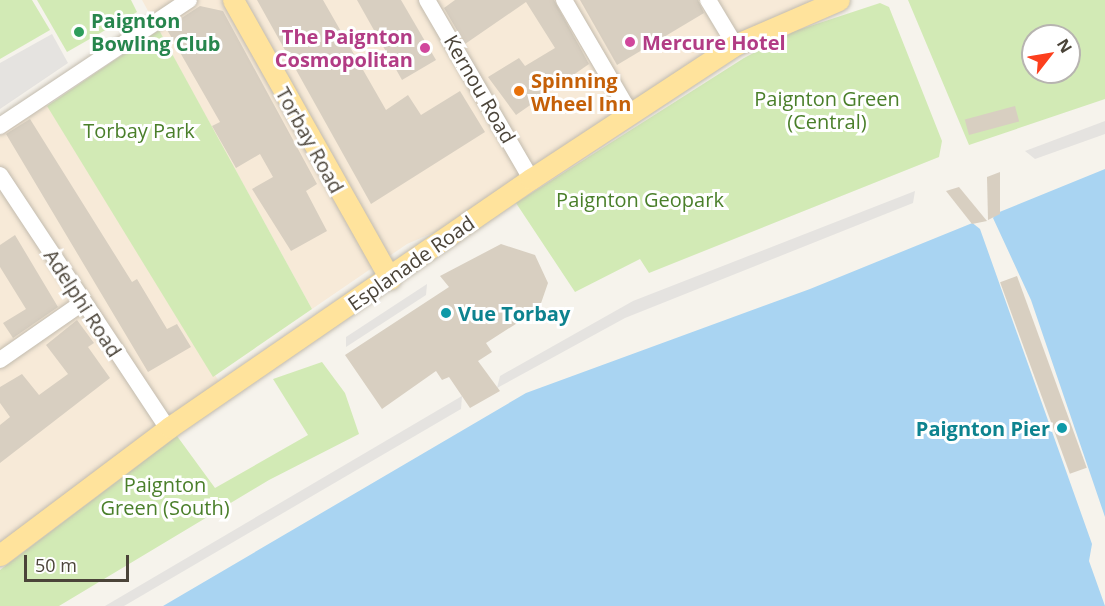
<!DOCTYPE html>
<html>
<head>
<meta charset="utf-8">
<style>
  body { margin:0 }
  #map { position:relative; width:1105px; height:606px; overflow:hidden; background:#f6f3ec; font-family:"Open Sans",sans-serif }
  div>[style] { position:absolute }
  .commercial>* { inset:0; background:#f7ead8 }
  .green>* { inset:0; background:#d2eab5 }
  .parking>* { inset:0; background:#e5e3e0 }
  .water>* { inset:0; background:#a9d4f2 }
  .pier>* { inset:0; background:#f6f3ec }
  .building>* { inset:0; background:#d8cfc1; transform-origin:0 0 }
  .roads { filter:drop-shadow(0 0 2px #c2bbae) drop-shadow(0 0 2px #c2bbae) }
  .minor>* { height:16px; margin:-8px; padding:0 8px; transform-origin:8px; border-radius:8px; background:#fff }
  .major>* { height:21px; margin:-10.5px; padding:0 10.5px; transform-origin:10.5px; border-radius:10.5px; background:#ffe39c }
  .dots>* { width:16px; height:16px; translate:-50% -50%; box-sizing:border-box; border:3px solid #fff; border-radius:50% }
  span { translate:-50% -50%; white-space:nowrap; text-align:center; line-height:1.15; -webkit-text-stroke:6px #fff; paint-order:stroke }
  .leisure-label { font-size:20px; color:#27864d; font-weight:700 }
  .left { translate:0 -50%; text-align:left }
  .hotel-label { font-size:20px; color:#b23c85; font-weight:700 }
  .right { translate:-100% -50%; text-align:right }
  .food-label { font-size:20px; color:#c56008; font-weight:700 }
  .street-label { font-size:20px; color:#4b4439 }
  .park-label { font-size:20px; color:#4a7f2a }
  .culture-label { font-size:20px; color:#0d838f; font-weight:700 }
  .north { position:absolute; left:1021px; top:24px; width:60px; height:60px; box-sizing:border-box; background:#fff; border:2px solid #b7b4b0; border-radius:50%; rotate:59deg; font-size:16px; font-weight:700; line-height:24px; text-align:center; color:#4b4439 }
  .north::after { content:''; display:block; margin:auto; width:21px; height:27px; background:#fc3f1d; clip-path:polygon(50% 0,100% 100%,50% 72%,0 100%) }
  .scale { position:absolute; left:24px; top:555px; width:105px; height:27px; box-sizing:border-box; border:3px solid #4b4439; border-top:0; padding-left:8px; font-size:18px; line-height:21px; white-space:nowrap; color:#4b4439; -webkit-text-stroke:4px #fff; paint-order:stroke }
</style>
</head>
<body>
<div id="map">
  <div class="commercial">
    <i style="clip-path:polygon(142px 0,811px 0,814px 9px,778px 23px,493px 207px,407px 244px,312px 309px)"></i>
    <i style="clip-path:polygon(42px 97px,225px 391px,0 555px,0 126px)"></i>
  </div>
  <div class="green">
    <i style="clip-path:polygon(0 0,32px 0,50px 30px,0 59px)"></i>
    <i style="clip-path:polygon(37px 0,131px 0,137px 12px,67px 52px)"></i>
    <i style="clip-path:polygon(evenodd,908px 0,1105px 0,1105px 99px,969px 145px,908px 0,1033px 36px,1069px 36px,1069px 72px,1033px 72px,1033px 36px)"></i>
    <i style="clip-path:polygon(880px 3px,889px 7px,942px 141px,939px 157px,649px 273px,640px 259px,575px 292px,516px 203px,744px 58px,795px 31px)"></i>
    <i style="clip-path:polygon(159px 30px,312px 309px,213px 377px,47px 106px)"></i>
    <i style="clip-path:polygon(322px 362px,345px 393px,359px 434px,269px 480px,59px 606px,0 606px,0 570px,177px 436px,215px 488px,308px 435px,273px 379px)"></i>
  </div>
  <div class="parking">
    <i style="clip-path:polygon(52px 34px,68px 63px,0 109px,0 63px)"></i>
    <i style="clip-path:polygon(1105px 121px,1105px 134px,1035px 159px,1025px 151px)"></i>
    <i style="clip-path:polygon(915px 191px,913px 203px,625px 318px,497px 388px,500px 376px,633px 301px)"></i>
    <i style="clip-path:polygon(427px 284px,426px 295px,346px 347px,346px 337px)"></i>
    <i style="clip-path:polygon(462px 396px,461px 409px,124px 606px,105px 606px)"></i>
  </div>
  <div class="water">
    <i style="clip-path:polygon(1105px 169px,1105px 606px,163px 606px,526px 393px,810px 289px)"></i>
  </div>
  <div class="pier">
    <i style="clip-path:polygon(1000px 208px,993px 218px,1031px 300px,1105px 517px,1105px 606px,1089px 561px,1092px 544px,980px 229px,970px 221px)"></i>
  </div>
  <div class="building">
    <i style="clip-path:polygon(257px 0,323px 0,386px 110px,408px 95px,421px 115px,460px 91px,485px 132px,371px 204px)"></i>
    <i style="clip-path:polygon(357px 0,401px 0,436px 60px,402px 80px)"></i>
    <i style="clip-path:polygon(455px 0,554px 0,589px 64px,516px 115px,488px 77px,519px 58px,525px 66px,555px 48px,526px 2px,465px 44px,444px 8px)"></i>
    <i style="clip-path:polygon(580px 0,698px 0,704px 13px,617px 65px)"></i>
    <i style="clip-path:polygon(200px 6px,223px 11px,317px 184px,306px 191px,327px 231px,291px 251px,252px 189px,273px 177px,260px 154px,236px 168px,212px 126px,220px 122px,166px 28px)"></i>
    <i style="left:1015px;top:106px;width:16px;height:52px;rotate:75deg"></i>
    <i style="clip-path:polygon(30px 119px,132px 282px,137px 279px,167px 329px,177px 324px,191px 347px,148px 372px,6px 134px)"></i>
    <i style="clip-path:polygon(1000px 172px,1000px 214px,988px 220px,987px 177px)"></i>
    <i style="clip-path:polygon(959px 187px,987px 221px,972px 224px,946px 191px)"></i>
    <i style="clip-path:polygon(15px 235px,58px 307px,13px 338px,3px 323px,26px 309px,0 267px,0 245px)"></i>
    <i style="clip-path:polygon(501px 244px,535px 255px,548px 283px,539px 309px,486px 343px,492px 352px,478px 361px,500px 391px,470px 408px,449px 377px,442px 380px,436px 371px,382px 409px,345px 355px,449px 287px,440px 276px)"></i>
    <i style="left:1017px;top:276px;width:204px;height:18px;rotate:70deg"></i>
    <i style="clip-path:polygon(77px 320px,94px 343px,88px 347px,110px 378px,0 463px,0 425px,10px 417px,0 403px,0 387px,22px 374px,39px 395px,68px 374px,46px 345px)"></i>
  </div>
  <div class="roads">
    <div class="minor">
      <i style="left:427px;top:0;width:207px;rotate:59.8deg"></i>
      <i style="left:564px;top:0;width:131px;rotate:59.7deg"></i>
      <i style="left:708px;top:0;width:52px;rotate:59deg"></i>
      <i style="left:0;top:126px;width:227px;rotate:-33.7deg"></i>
      <i style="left:0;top:175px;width:305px;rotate:56.5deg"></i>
      <i style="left:0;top:360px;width:100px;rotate:-34.8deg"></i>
    </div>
    <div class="major">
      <i style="left:233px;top:0;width:320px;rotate:60.6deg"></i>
      <i style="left:0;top:555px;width:213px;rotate:-37deg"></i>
      <i style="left:170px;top:427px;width:438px;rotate:-34.5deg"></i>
      <i style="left:531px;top:179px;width:244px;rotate:-33.3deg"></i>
      <i style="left:735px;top:45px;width:113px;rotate:-23.4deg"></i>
    </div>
  </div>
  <div class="dots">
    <i style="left:79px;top:32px;background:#2e9e5b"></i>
    <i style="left:630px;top:42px;background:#d1479c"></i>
    <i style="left:425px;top:48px;background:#d1479c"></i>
    <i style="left:519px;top:91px;background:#e8710a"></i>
    <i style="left:446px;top:313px;background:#0f9aa8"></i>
    <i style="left:1062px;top:428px;background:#0f9aa8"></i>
  </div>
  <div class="leisure-label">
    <span class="left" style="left:91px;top:32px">Paignton<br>Bowling Club</span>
  </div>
  <div class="hotel-label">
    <span class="right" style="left:413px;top:48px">The Paignton<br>Cosmopolitan</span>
    <span class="left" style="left:642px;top:42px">Mercure Hotel</span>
  </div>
  <div class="food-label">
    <span class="left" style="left:531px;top:92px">Spinning<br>Wheel Inn</span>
  </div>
  <div class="street-label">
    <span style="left:480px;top:89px;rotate:60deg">Kernou Road</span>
    <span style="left:310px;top:140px;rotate:61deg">Torbay Road</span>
    <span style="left:411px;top:263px;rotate:-35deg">Esplanade Road</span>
    <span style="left:83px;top:303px;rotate:57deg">Adelphi Road</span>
  </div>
  <div class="park-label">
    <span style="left:827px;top:110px">Paignton Green<br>(Central)</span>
    <span style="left:139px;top:130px">Torbay Park</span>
    <span style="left:640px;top:199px">Paignton Geopark</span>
    <span style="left:165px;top:496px">Paignton<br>Green (South)</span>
  </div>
  <div class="culture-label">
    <span class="left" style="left:458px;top:313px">Vue Torbay</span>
    <span class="right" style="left:1050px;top:428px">Paignton Pier</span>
  </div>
  <div class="north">N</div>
  <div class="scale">50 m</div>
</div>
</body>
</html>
